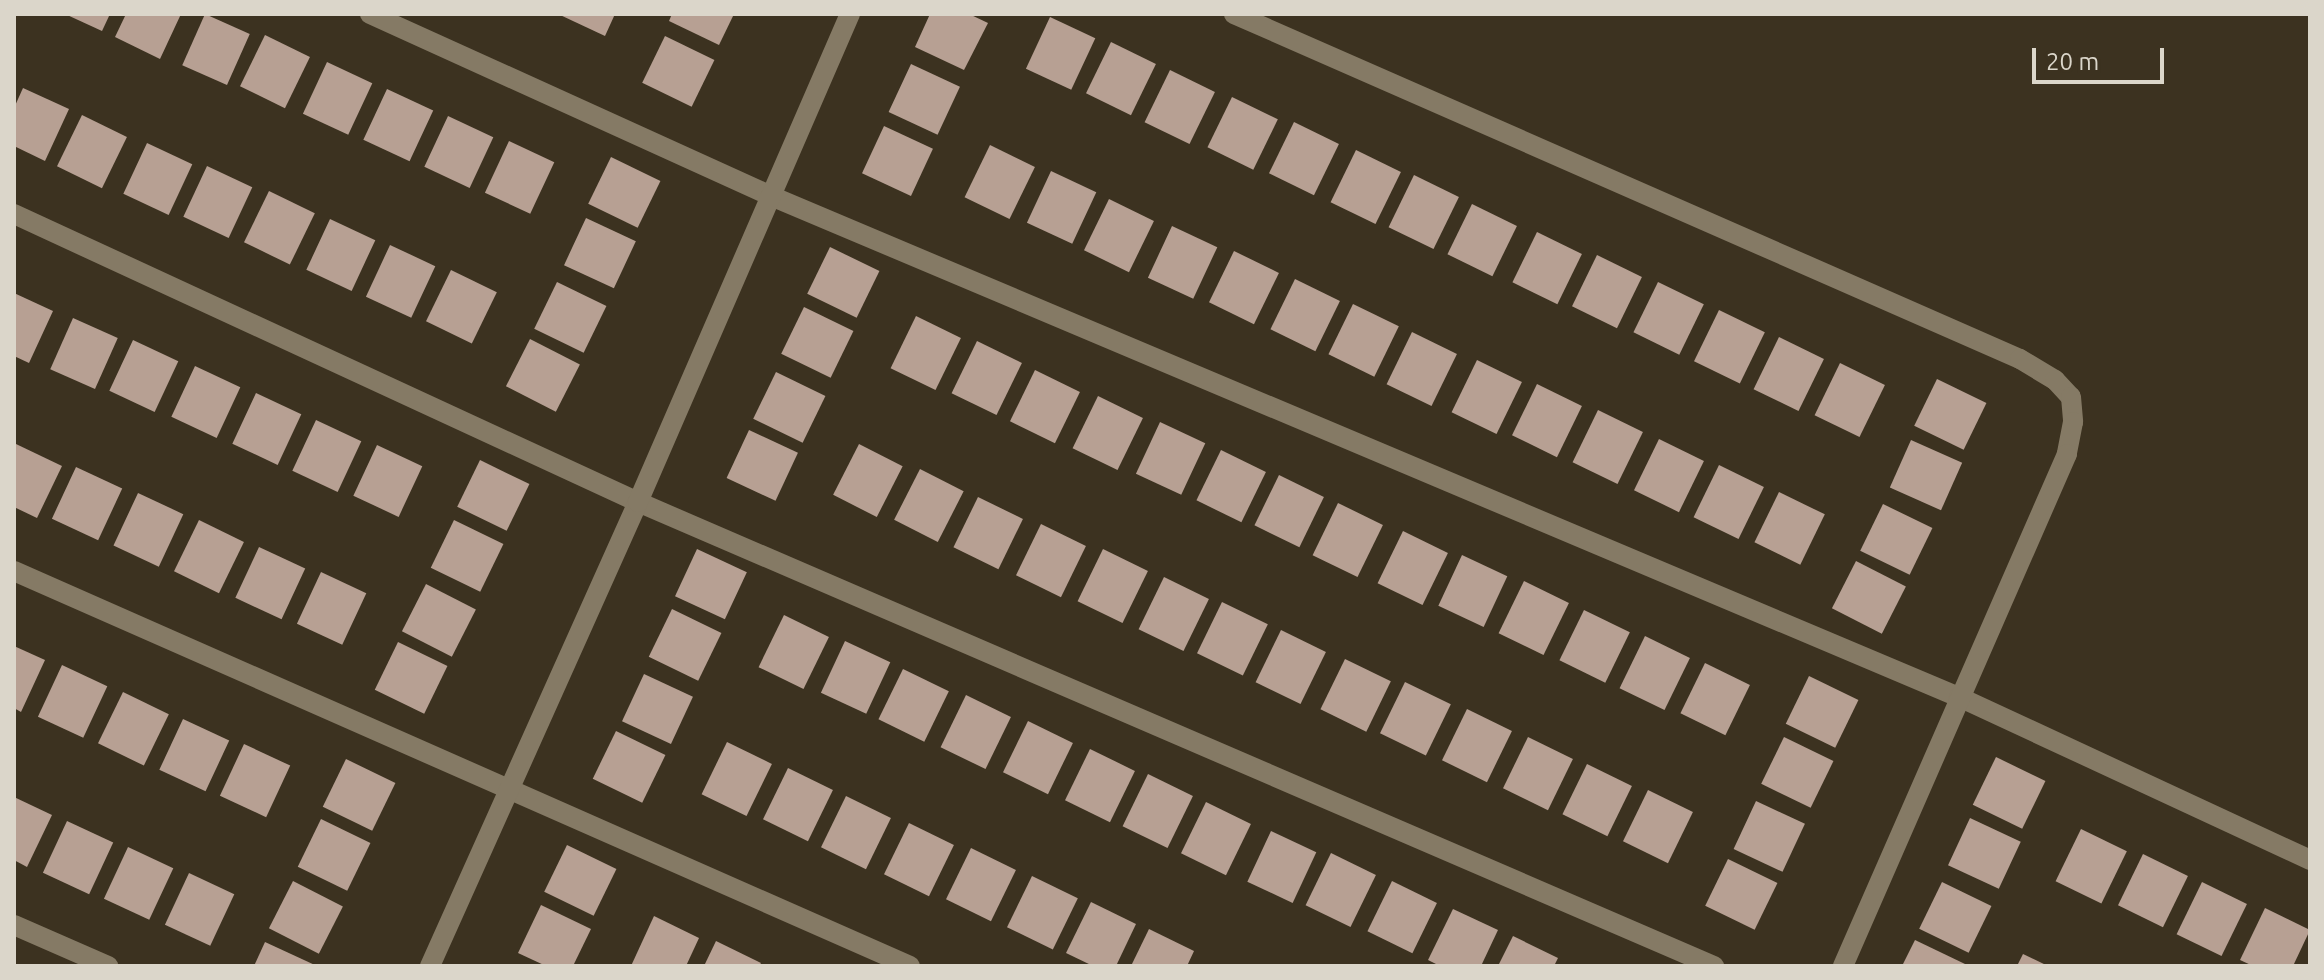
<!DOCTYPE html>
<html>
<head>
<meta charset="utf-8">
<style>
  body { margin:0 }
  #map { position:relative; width:2324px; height:980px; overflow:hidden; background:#3c3220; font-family:Ubuntu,sans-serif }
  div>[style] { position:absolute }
  .building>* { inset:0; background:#b7a093; transform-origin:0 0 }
  .minor>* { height:20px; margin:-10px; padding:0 10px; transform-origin:10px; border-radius:10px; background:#857a65 }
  span { translate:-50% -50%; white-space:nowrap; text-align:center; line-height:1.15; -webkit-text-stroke:8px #3c3220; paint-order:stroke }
  .frame { position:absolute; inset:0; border:16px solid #dbd6ca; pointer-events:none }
  .scale { position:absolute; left:2032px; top:48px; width:132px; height:36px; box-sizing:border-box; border:4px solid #dbd6ca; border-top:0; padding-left:10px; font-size:24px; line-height:28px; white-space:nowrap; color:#dbd6ca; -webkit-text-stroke:6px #3c3220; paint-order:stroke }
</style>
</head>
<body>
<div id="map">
  <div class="building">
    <i style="clip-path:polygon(65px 14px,110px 14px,102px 31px)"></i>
    <i style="clip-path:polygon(126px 14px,181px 14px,160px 59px,115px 37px)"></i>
    <i style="left:205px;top:14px;width:49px;height:56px;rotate:24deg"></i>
    <i style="clip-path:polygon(558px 14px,615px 14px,605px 36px)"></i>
    <i style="clip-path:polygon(672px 14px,734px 14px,719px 45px,669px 21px)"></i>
    <i style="clip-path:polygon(930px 14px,969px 14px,988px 23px,964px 70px,915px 47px)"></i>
    <i style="left:1050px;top:17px;width:50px;height:57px;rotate:25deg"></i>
    <i style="left:265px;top:35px;width:50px;height:57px;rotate:26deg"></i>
    <i style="left:665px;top:36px;width:55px;height:52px;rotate:26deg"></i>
    <i style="left:1111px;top:42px;width:50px;height:57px;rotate:26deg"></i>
    <i style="left:327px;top:62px;width:50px;height:57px;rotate:25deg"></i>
    <i style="left:911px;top:64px;width:54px;height:53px;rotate:25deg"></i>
    <i style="left:1170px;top:70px;width:50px;height:58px;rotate:26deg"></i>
    <i style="clip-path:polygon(23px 88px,69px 109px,45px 161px,14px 146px,14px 108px)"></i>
    <i style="left:387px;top:89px;width:51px;height:56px;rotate:25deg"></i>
    <i style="left:1232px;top:97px;width:51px;height:56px;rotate:26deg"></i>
    <i style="left:82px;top:115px;width:50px;height:57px;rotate:26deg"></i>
    <i style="left:448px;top:116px;width:50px;height:56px;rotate:25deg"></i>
    <i style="left:1294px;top:122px;width:50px;height:57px;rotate:26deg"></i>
    <i style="left:884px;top:126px;width:54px;height:52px;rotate:25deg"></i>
    <i style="left:509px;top:141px;width:50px;height:57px;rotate:25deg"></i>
    <i style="left:147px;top:143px;width:50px;height:56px;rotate:25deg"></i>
    <i style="left:990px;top:145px;width:50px;height:58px;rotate:26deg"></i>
    <i style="left:1356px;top:150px;width:50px;height:58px;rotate:26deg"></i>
    <i style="left:611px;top:157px;width:55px;height:52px;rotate:26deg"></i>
    <i style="left:207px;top:166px;width:50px;height:56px;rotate:25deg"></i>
    <i style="left:1051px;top:171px;width:50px;height:57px;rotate:25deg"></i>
    <i style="left:1414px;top:175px;width:50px;height:58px;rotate:26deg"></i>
    <i style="left:269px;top:191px;width:51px;height:57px;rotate:26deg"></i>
    <i style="left:1109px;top:199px;width:50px;height:57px;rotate:26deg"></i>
    <i style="left:1472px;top:204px;width:50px;height:56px;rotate:26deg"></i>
    <i style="left:586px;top:218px;width:55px;height:52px;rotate:25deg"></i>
    <i style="left:330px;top:219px;width:50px;height:56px;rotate:25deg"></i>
    <i style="left:1172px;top:226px;width:50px;height:57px;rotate:25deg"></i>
    <i style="left:1537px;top:232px;width:50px;height:56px;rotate:26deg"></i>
    <i style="left:390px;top:245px;width:50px;height:57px;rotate:25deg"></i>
    <i style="left:830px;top:247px;width:55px;height:52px;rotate:26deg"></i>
    <i style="left:1234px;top:251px;width:50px;height:57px;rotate:26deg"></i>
    <i style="left:1597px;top:255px;width:50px;height:57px;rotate:26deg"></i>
    <i style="left:451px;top:270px;width:51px;height:57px;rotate:26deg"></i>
    <i style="left:1295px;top:279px;width:50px;height:56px;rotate:26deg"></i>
    <i style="left:557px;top:282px;width:55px;height:52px;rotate:26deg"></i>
    <i style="left:1658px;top:282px;width:51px;height:56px;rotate:26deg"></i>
    <i style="clip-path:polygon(14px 293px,53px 311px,29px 363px,14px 356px)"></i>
    <i style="left:1353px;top:304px;width:51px;height:56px;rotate:26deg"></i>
    <i style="left:804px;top:307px;width:55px;height:52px;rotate:26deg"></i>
    <i style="left:1719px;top:310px;width:51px;height:57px;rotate:26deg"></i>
    <i style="left:916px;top:316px;width:50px;height:58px;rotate:26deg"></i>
    <i style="left:73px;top:318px;width:49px;height:56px;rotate:24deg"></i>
    <i style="left:1412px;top:332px;width:50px;height:58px;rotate:26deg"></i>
    <i style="left:1779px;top:337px;width:50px;height:58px;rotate:26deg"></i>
    <i style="left:530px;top:339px;width:56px;height:53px;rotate:27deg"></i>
    <i style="left:133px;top:340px;width:50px;height:56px;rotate:25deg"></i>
    <i style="left:977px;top:341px;width:50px;height:58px;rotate:26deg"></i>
    <i style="left:1477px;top:360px;width:50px;height:58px;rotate:26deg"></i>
    <i style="left:1840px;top:363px;width:50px;height:58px;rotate:26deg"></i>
    <i style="left:195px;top:366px;width:50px;height:56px;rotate:25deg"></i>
    <i style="left:1035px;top:370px;width:50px;height:57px;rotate:26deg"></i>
    <i style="left:776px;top:372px;width:55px;height:52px;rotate:26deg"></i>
    <i style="left:1937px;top:379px;width:55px;height:52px;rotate:26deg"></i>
    <i style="left:1537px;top:384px;width:50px;height:57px;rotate:26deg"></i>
    <i style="left:256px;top:393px;width:50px;height:56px;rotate:25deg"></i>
    <i style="left:1098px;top:396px;width:50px;height:58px;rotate:26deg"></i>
    <i style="left:1598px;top:410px;width:50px;height:58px;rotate:26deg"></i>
    <i style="left:316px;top:420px;width:50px;height:56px;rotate:25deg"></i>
    <i style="left:1160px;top:422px;width:50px;height:57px;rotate:25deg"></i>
    <i style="left:749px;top:430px;width:54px;height:53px;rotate:25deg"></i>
    <i style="left:1659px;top:439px;width:50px;height:57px;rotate:26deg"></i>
    <i style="left:1911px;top:440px;width:56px;height:52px;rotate:24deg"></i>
    <i style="clip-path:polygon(16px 444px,62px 466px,37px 518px,14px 507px)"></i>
    <i style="left:859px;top:444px;width:49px;height:57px;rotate:27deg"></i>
    <i style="left:377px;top:445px;width:50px;height:56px;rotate:25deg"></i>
    <i style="left:1221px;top:450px;width:50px;height:56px;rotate:26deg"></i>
    <i style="left:480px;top:460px;width:55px;height:52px;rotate:26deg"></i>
    <i style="left:1719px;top:465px;width:50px;height:58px;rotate:26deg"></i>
    <i style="left:76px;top:467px;width:51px;height:57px;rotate:25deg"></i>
    <i style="left:920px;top:469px;width:49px;height:57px;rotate:27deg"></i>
    <i style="left:1279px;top:475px;width:50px;height:56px;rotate:26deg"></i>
    <i style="left:1779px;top:492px;width:51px;height:56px;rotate:26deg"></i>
    <i style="left:138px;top:493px;width:50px;height:58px;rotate:25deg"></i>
    <i style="left:978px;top:497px;width:50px;height:56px;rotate:26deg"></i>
    <i style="left:1338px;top:503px;width:50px;height:58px;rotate:26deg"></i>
    <i style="left:1883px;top:504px;width:55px;height:52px;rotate:26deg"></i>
    <i style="left:199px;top:520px;width:50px;height:57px;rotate:26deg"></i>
    <i style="left:454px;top:520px;width:55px;height:53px;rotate:26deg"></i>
    <i style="left:1041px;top:524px;width:50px;height:57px;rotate:26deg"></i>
    <i style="left:1403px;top:531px;width:50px;height:58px;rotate:26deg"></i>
    <i style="left:259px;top:547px;width:51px;height:56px;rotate:25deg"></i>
    <i style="left:697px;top:549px;width:55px;height:52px;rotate:25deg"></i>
    <i style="left:1103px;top:549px;width:50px;height:58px;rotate:26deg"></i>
    <i style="left:1462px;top:555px;width:50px;height:56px;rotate:25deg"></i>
    <i style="left:1856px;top:561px;width:56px;height:53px;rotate:27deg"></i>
    <i style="left:321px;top:572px;width:50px;height:57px;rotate:25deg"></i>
    <i style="left:1164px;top:577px;width:50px;height:58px;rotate:26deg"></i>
    <i style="left:1524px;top:581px;width:50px;height:58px;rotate:26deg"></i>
    <i style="left:426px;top:584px;width:56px;height:53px;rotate:27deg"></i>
    <i style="left:1222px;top:602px;width:51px;height:57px;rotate:26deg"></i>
    <i style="left:672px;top:609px;width:55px;height:53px;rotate:26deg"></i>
    <i style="left:1584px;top:610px;width:51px;height:56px;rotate:26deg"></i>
    <i style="left:784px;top:615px;width:50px;height:58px;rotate:26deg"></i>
    <i style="left:1281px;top:630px;width:50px;height:58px;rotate:26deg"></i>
    <i style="left:1645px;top:636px;width:50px;height:58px;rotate:26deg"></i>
    <i style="left:845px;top:641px;width:50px;height:57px;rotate:25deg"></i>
    <i style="left:398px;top:642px;width:55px;height:53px;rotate:26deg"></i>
    <i style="clip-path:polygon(14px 646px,45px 660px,21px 712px,14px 708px)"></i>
    <i style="left:1345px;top:659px;width:51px;height:56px;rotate:26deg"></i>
    <i style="left:1705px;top:663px;width:50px;height:56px;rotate:26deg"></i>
    <i style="left:62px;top:665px;width:50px;height:57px;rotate:25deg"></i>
    <i style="left:903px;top:669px;width:51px;height:56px;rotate:26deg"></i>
    <i style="left:644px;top:674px;width:54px;height:52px;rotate:25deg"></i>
    <i style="left:1809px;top:676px;width:55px;height:53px;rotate:26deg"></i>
    <i style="left:1405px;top:682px;width:51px;height:57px;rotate:26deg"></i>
    <i style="left:123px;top:692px;width:51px;height:57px;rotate:26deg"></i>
    <i style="left:966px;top:695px;width:50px;height:58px;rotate:26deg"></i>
    <i style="left:1467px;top:709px;width:50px;height:57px;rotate:26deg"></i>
    <i style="left:183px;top:719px;width:51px;height:56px;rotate:25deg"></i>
    <i style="left:1028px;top:721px;width:50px;height:57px;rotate:26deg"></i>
    <i style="left:616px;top:731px;width:55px;height:53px;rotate:26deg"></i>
    <i style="left:1528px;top:737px;width:50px;height:57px;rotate:26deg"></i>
    <i style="left:1784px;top:737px;width:55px;height:52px;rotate:26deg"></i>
    <i style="left:727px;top:742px;width:50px;height:58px;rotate:26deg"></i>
    <i style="left:244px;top:744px;width:51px;height:57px;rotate:25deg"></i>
    <i style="left:1090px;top:749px;width:50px;height:57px;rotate:26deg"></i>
    <i style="left:1996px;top:757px;width:55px;height:53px;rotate:26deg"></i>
    <i style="left:346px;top:759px;width:55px;height:53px;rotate:26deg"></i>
    <i style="left:1587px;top:764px;width:50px;height:56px;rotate:26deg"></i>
    <i style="left:788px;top:768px;width:50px;height:57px;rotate:26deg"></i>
    <i style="left:1148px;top:774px;width:50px;height:58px;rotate:26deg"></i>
    <i style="left:1648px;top:790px;width:50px;height:57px;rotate:26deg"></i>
    <i style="left:846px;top:796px;width:50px;height:57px;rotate:26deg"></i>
    <i style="clip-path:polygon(14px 797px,52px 815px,27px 867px,14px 860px)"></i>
    <i style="left:1756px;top:801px;width:54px;height:53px;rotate:25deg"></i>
    <i style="left:1206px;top:802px;width:50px;height:57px;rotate:26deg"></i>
    <i style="left:1970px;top:818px;width:56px;height:52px;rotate:25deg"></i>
    <i style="left:321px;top:819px;width:55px;height:53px;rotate:26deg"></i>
    <i style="left:67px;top:821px;width:51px;height:57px;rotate:25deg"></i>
    <i style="left:909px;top:823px;width:50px;height:57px;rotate:26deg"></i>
    <i style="left:2081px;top:829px;width:51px;height:58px;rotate:26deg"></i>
    <i style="left:1271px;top:831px;width:50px;height:56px;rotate:25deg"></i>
    <i style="left:567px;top:845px;width:55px;height:52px;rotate:26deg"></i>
    <i style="left:128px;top:847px;width:50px;height:57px;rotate:25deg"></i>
    <i style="left:971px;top:848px;width:50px;height:57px;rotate:26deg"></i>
    <i style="left:1331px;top:853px;width:50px;height:58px;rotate:26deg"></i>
    <i style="left:2143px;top:854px;width:50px;height:57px;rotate:26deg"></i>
    <i style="left:1728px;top:859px;width:55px;height:52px;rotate:26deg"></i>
    <i style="left:189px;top:873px;width:50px;height:57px;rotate:25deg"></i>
    <i style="left:1032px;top:876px;width:51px;height:57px;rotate:26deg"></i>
    <i style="left:293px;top:881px;width:56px;height:53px;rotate:27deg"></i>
    <i style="left:1392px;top:881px;width:50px;height:56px;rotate:26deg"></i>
    <i style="left:1942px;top:882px;width:55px;height:52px;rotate:26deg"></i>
    <i style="left:2202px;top:882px;width:50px;height:58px;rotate:26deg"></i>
    <i style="clip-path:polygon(1091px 902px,1136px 924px,1116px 966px,1093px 966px,1066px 953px)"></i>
    <i style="clip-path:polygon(541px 905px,591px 929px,573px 966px,546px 966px,518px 953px)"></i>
    <i style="clip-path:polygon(2265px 908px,2310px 930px,2293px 966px,2253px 966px,2240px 960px)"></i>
    <i style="clip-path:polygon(1453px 909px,1498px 930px,1481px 966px,1440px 966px,1428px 960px)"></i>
    <i style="clip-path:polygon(654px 916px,699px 938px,686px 966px,631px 966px)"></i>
    <i style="clip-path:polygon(1149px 929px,1194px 951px,1187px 966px,1131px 966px)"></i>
    <i style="clip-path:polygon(1513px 936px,1558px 958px,1554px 966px,1498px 966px)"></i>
    <i style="clip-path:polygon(1915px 940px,1965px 964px,1964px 966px,1902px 966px)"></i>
    <i style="clip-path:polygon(716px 941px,761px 963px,759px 966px,704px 966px)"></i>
    <i style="clip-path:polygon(265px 942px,317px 966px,254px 966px)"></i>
    <i style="clip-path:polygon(2023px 954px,2048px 966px,2017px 966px)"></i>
  </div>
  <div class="minor">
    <i style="left:370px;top:14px;width:440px;rotate:24.4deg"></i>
    <i style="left:771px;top:196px;width:1289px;rotate:22.87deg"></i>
    <i style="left:1959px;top:697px;width:387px;rotate:24.9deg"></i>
    <i style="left:1234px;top:14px;width:858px;rotate:23.7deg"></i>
    <i style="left:2020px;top:359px;width:41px;rotate:31deg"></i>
    <i style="left:2055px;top:380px;width:23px;rotate:47deg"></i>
    <i style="left:2071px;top:397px;width:25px;rotate:85deg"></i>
    <i style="left:2073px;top:422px;width:33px;rotate:101deg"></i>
    <i style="left:2067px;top:454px;width:559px;rotate:113.63deg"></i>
    <i style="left:14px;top:214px;width:687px;rotate:24.78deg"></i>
    <i style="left:638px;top:502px;width:1172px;rotate:23.33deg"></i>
    <i style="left:14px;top:571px;width:979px;rotate:23.79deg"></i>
    <i style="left:14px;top:925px;width:103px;rotate:23.6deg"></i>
    <i style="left:430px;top:966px;width:508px;rotate:-65.85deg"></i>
    <i style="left:638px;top:502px;width:532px;rotate:-66.52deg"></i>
  </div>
  <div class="frame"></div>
  <div class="scale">20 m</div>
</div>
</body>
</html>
